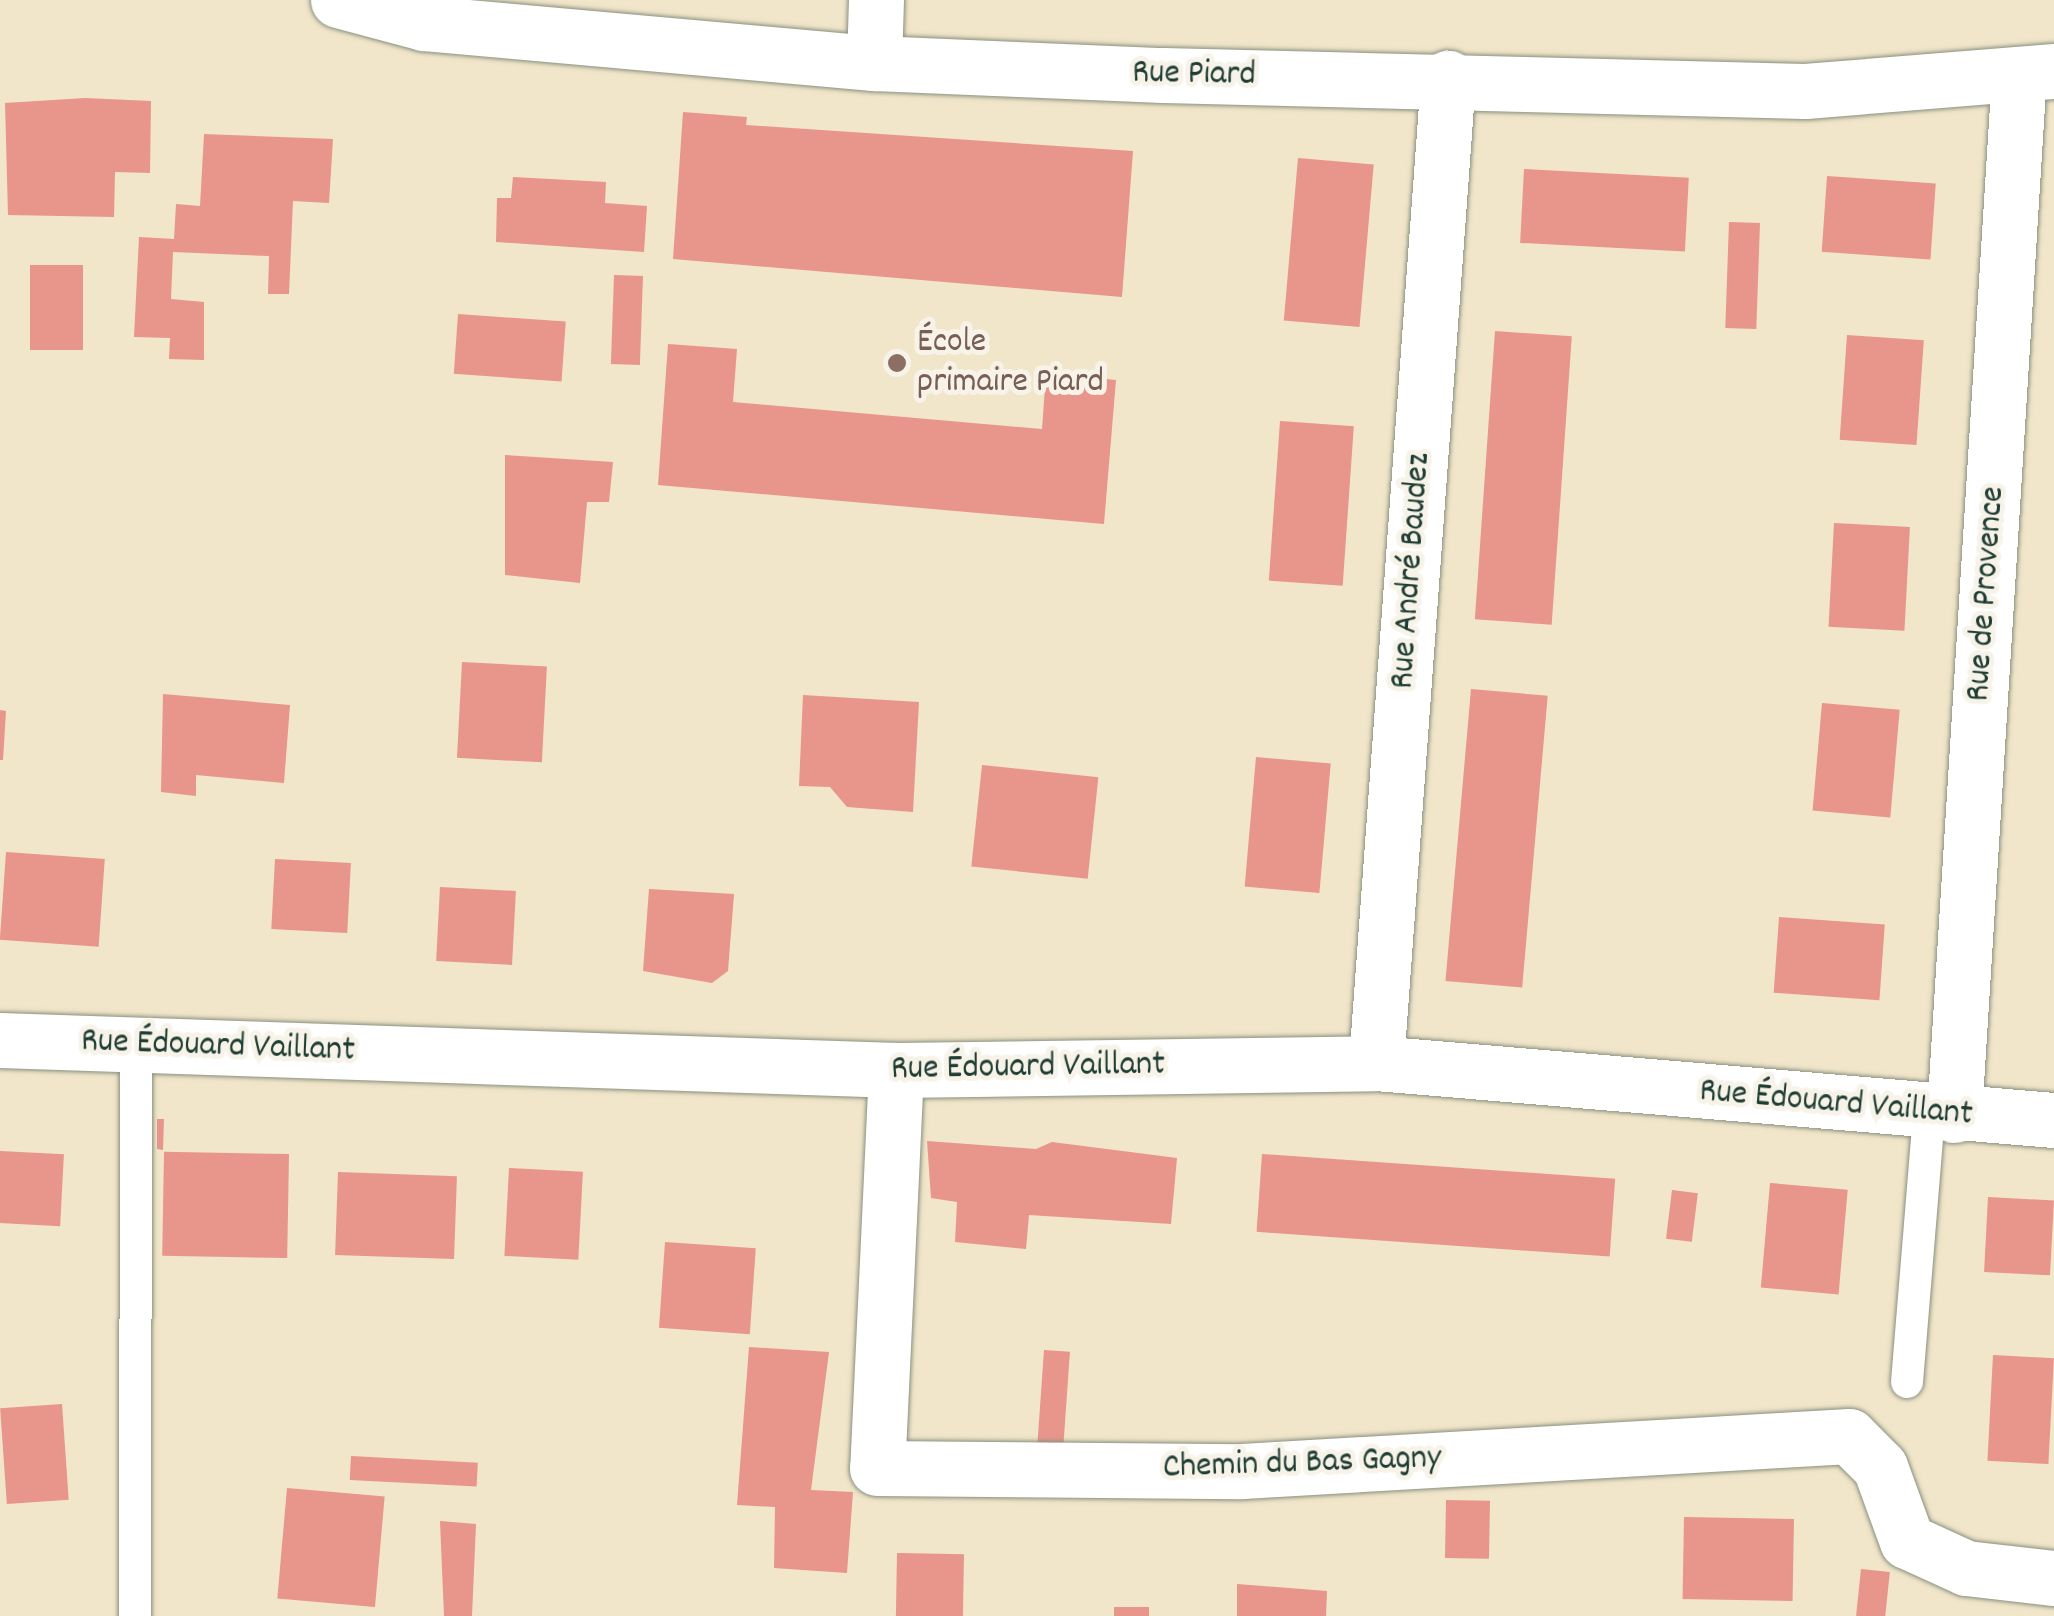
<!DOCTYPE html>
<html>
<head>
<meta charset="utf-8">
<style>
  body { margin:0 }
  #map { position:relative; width:2054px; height:1616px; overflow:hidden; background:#f1e5ca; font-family:Dekko,sans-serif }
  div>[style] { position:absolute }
  .building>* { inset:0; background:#e8958c; transform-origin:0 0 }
  .roads { filter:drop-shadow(0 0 2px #88917f) drop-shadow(0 0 2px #88917f) }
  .lane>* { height:32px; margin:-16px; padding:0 16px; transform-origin:16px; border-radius:16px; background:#fff }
  .street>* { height:55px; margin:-27.5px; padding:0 27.5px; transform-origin:27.5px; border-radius:27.5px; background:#fff }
  .dots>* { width:28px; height:28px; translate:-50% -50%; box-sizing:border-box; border:5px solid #f7f3e8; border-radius:50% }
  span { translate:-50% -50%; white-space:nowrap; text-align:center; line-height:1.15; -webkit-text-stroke:10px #f7f3e8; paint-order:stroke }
  .street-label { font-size:35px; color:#1f3d34 }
  .education-label { font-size:35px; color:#785e54 }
  .left { translate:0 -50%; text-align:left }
</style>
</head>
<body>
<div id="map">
  <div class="building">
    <i style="clip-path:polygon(85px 98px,151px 101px,150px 173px,115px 172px,114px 217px,8px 215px,5px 103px)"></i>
    <i style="clip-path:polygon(683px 112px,747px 117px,746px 125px,1133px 151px,1122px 297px,673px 259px)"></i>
    <i style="clip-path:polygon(204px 134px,333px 139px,329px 203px,293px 201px,289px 294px,268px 294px,269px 256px,173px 252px,171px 299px,204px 302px,204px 360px,169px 359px,170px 338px,134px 337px,139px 237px,174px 239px,176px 204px,200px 206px)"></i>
    <i style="left:1298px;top:158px;width:76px;height:163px;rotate:5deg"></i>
    <i style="left:1524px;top:169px;width:165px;height:74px;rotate:3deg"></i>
    <i style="left:1827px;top:176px;width:109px;height:76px;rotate:4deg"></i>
    <i style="clip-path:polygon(513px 177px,606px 182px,605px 203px,647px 206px,644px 252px,496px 242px,497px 198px,511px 198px)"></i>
    <i style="left:1729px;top:222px;width:31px;height:106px;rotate:2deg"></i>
    <i style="left:30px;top:265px;width:53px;height:85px"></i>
    <i style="left:614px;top:275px;width:29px;height:89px;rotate:2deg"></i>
    <i style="left:458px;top:314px;width:108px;height:60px;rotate:4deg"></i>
    <i style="left:1495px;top:331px;width:77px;height:289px;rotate:4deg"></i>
    <i style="left:1847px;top:335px;width:77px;height:105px;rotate:4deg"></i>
    <i style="clip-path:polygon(668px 344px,737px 349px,733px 402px,1042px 429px,1046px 373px,1116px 380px,1104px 524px,658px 485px)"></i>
    <i style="left:1280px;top:421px;width:74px;height:160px;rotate:4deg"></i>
    <i style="clip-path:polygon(505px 455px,613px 462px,609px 502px,587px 502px,580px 583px,505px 575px)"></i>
    <i style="left:1834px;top:523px;width:76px;height:104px;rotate:3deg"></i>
    <i style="left:462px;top:662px;width:85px;height:96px;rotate:3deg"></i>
    <i style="left:1471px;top:689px;width:77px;height:293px;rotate:5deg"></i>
    <i style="clip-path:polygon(163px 694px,290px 705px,284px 783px,196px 775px,196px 796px,161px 792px)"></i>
    <i style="clip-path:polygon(803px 695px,919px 702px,913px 812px,847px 807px,830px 787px,799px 786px)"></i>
    <i style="left:1822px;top:703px;width:78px;height:108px;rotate:5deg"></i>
    <i style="clip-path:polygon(0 710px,6px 711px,3px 760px,0 760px)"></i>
    <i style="left:1256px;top:757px;width:75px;height:130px;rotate:5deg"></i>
    <i style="left:982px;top:765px;width:117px;height:102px;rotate:6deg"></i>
    <i style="left:6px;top:852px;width:99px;height:88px;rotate:4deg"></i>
    <i style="left:275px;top:859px;width:76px;height:70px;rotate:3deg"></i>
    <i style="left:440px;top:887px;width:76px;height:74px;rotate:3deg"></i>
    <i style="clip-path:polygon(649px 889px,734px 894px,728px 971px,712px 983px,643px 971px)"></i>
    <i style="left:1779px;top:917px;width:106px;height:76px;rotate:4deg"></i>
    <i style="clip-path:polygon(157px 1119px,164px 1119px,163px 1150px,157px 1149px)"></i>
    <i style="clip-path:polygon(927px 1141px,1036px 1149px,1052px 1142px,1177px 1158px,1171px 1224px,1029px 1215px,1026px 1249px,955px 1242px,957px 1202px,931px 1198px)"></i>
    <i style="left:0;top:1151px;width:64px;height:72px;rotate:3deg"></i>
    <i style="left:289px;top:1154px;width:104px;height:125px;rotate:91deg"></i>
    <i style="left:1262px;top:1154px;width:354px;height:78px;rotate:4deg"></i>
    <i style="left:509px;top:1168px;width:74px;height:88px;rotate:3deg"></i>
    <i style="left:338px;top:1172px;width:119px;height:83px;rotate:2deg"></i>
    <i style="left:1770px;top:1183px;width:78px;height:105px;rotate:5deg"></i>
    <i style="left:1672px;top:1190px;width:26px;height:49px;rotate:7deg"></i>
    <i style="left:1988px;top:1197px;width:66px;height:75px;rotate:3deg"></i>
    <i style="left:665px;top:1242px;width:91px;height:86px;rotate:4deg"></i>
    <i style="clip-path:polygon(749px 1347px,829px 1352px,811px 1490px,853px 1492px,847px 1573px,774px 1568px,775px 1507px,737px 1505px)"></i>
    <i style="left:1044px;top:1350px;width:26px;height:97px;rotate:4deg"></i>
    <i style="left:1993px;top:1355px;width:61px;height:106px;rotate:3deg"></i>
    <i style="left:62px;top:1404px;width:96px;height:62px;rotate:86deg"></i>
    <i style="left:351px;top:1456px;width:127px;height:24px;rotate:3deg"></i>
    <i style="left:287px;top:1488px;width:98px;height:111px;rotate:5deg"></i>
    <i style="left:1446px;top:1500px;width:44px;height:58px;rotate:1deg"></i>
    <i style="left:1684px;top:1517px;width:110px;height:82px;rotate:1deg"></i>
    <i style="clip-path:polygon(440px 1521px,476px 1524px,472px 1616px,444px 1616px)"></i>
    <i style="left:897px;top:1553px;width:67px;height:63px;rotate:1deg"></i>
    <i style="left:1861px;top:1569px;width:29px;height:47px;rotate:6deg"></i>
    <i style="clip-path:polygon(1237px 1584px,1327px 1591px,1326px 1616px,1237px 1616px)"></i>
    <i style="left:1149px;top:1607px;width:9px;height:35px;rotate:90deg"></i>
  </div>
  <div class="roads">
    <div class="lane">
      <i style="left:1907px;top:1382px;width:270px;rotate:-85.3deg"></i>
      <i style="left:135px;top:1616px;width:572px;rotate:-89.9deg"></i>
    </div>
    <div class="street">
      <i style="left:338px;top:0;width:89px;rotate:15deg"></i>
      <i style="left:424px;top:23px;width:452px;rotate:5.1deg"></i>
      <i style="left:874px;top:63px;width:289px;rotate:2.4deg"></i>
      <i style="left:1163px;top:75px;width:642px;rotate:1.43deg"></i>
      <i style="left:1805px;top:91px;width:250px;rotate:-4.6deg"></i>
      <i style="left:874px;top:63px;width:63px;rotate:-88.2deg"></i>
      <i style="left:0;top:1040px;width:897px;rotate:1.92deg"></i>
      <i style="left:896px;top:1070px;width:480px;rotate:-0.8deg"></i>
      <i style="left:1376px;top:1063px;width:680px;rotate:4.81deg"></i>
      <i style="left:1376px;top:1063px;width:988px;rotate:-85.82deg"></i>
      <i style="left:896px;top:1070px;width:398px;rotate:92.7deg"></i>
      <i style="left:877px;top:1468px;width:365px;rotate:0.5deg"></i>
      <i style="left:1242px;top:1471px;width:608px;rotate:-3.3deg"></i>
      <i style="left:1849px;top:1436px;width:44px;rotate:45deg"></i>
      <i style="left:1880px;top:1467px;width:79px;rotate:70deg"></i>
      <i style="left:1907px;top:1541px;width:65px;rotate:24.6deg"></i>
      <i style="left:1966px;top:1568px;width:89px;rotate:6.5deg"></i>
      <i style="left:1954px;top:1115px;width:1043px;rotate:-86.43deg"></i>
    </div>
  </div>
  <div class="dots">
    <i style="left:897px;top:363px;background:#8d6e63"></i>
  </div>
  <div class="street-label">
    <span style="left:1194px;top:75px;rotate:1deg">Rue Piard</span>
    <span style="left:1412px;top:571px;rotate:-86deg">Rue André Baudez</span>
    <span style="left:1987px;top:594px;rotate:-86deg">Rue de Provence</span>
    <span style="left:218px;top:1047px;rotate:2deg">Rue Édouard Vaillant</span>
    <span style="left:1028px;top:1068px;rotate:-1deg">Rue Édouard Vaillant</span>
    <span style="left:1836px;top:1104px;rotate:5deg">Rue Édouard Vaillant</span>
    <span style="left:1302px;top:1464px;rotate:-2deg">Chemin du Bas Gagny</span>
  </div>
  <div class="education-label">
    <span class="left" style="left:917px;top:363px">École<br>primaire Piard</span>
  </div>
</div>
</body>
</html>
